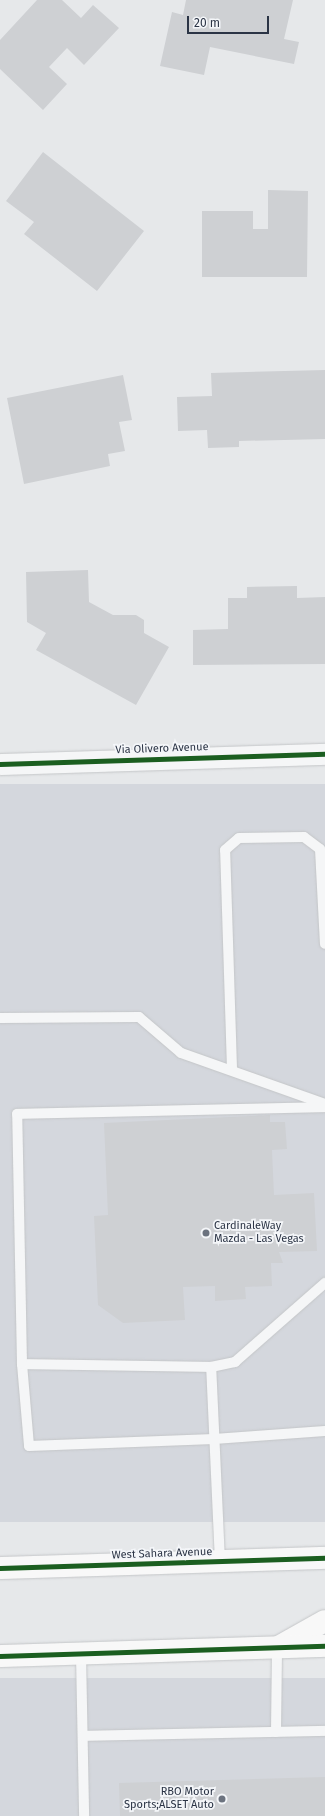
<!DOCTYPE html>
<html>
<head>
<meta charset="utf-8">
<style>
  body { margin:0 }
  #map { position:relative; width:325px; height:1816px; overflow:hidden; background:#e6e8ea; font-family:"Fira Sans",sans-serif }
  div>[style] { position:absolute }
  .built>* { inset:0; background:#d4d7dd; transform-origin:0 0 }
  .building>* { inset:0; background:#ced0d3 }
  .roads { filter:drop-shadow(0 0 1px #c4c6c8) drop-shadow(0 0 1px #c4c6c8) }
  .lane>* { height:10px; margin:-5px; padding:0 5px; transform-origin:5px; border-radius:5px; background:#f5f6f7 }
  .street>* { height:21px; margin:-10.5px; padding:0 10.5px; transform-origin:10.5px; border-radius:10.5px; background:#f5f6f7 }
  .primary>* { height:22px; margin:-11px; padding:0 11px; transform-origin:11px; border-radius:11px; background:#f8f8f8 }
  .cycleway>* { height:5px; margin:-2.5px; padding:0 2.5px; transform-origin:2.5px; border-radius:2.5px; background:#1b5e20 }
  .dots>* { width:11px; height:11px; translate:-50% -50%; box-sizing:border-box; border:2px solid #f4f6f9; border-radius:50% }
  span { translate:-50% -50%; white-space:nowrap; text-align:center; line-height:1.15; -webkit-text-stroke:3.5px #f4f6f9; paint-order:stroke }
  .street-label { font-size:11px; color:#2b3445 }
  .poi-label { font-size:11px; color:#2b3445 }
  .left { translate:0 -50%; text-align:left }
  .right { translate:-100% -50%; text-align:right }
  .scale { position:absolute; left:187px; top:16px; width:82px; height:18px; box-sizing:border-box; border:2px solid #2b3445; border-top:0; padding-left:5px; font-size:12px; line-height:14px; white-space:nowrap; color:#2b3445; -webkit-text-stroke:3px #f4f6f9; paint-order:stroke }
</style>
</head>
<body>
<div id="map">
  <div class="built">
    <i style="left:325px;top:784px;width:738px;height:325px;rotate:90deg"></i>
    <i style="left:325px;top:1678px;width:138px;height:325px;rotate:90deg"></i>
  </div>
  <div class="building">
    <i style="clip-path:polygon(37px 0,62px 0,81px 18px,93px 5px,119px 28px,84px 65px,67px 48px,49px 67px,67px 84px,43px 110px,0 69px,0 40px)"></i>
    <i style="clip-path:polygon(186px 0,293px 0,284px 39px,299px 42px,294px 64px,210px 47px,204px 75px,160px 66px,172px 12px,183px 15px)"></i>
    <i style="clip-path:polygon(43px 152px,144px 231px,97px 291px,24px 234px,34px 222px,6px 201px)"></i>
    <i style="clip-path:polygon(268px 190px,308px 191px,307px 277px,202px 277px,202px 211px,253px 211px,253px 229px,268px 229px)"></i>
    <i style="clip-path:polygon(325px 370px,325px 439px,239px 441px,239px 447px,208px 448px,207px 430px,178px 431px,177px 397px,212px 396px,211px 373px)"></i>
    <i style="clip-path:polygon(123px 375px,132px 420px,119px 422px,125px 451px,108px 454px,110px 466px,24px 484px,7px 398px)"></i>
    <i style="clip-path:polygon(88px 570px,89px 602px,113px 615px,136px 615px,144px 620px,144px 633px,169px 647px,136px 705px,36px 650px,46px 633px,27px 622px,26px 572px)"></i>
    <i style="clip-path:polygon(297px 586px,297px 598px,325px 597px,325px 664px,193px 665px,193px 630px,228px 629px,228px 598px,247px 598px,247px 587px)"></i>
    <i style="clip-path:polygon(270px 1115px,270px 1122px,285px 1122px,287px 1149px,272px 1150px,274px 1195px,314px 1193px,317px 1251px,279px 1252px,283px 1263px,271px 1263px,272px 1286px,245px 1287px,246px 1299px,215px 1301px,215px 1286px,183px 1287px,185px 1320px,123px 1323px,98px 1305px,94px 1216px,108px 1215px,104px 1123px)"></i>
    <i style="clip-path:polygon(325px 1777px,325px 1816px,120px 1816px,119px 1783px)"></i>
  </div>
  <div class="roads">
    <div class="lane">
      <i style="left:0;top:1018px;width:139px;rotate:-0.4deg"></i>
      <i style="left:139px;top:1017px;width:55px;rotate:40.6deg"></i>
      <i style="left:181px;top:1053px;width:153px;rotate:19.5deg"></i>
      <i style="left:232px;top:1069px;width:219px;rotate:-91.8deg"></i>
      <i style="left:225px;top:850px;width:18px;rotate:-41deg"></i>
      <i style="left:239px;top:838px;width:65px;rotate:-0.9deg"></i>
      <i style="left:304px;top:837px;width:20px;rotate:37deg"></i>
      <i style="left:320px;top:849px;width:95px;rotate:87deg"></i>
      <i style="left:22px;top:1364px;width:82px;rotate:85.1deg"></i>
      <i style="left:29px;top:1446px;width:185px;rotate:-2.2deg"></i>
      <i style="left:214px;top:1439px;width:111px;rotate:-4.1deg"></i>
      <i style="left:211px;top:1367px;width:189px;rotate:-179.1deg"></i>
      <i style="left:22px;top:1364px;width:250px;rotate:-91.1deg"></i>
      <i style="left:17px;top:1114px;width:308px;rotate:-1.3deg"></i>
      <i style="left:220px;top:1562px;width:195px;rotate:-92.6deg"></i>
      <i style="left:211px;top:1367px;width:25px;rotate:-12deg"></i>
      <i style="left:235px;top:1362px;width:120px;rotate:-41.3deg"></i>
      <i style="left:81px;top:1654px;width:162px;rotate:88.9deg"></i>
      <i style="left:276px;top:1732px;width:84px;rotate:-89.3deg"></i>
      <i style="left:83px;top:1736px;width:242px;rotate:-1.2deg"></i>
    </div>
    <div class="street">
      <i style="left:0;top:764px;width:325px;rotate:-1.8deg"></i>
    </div>
    <div class="primary">
      <i style="left:0;top:1568px;width:325px;rotate:-1.8deg"></i>
      <i style="left:280px;top:1646px;width:51px;rotate:-29.1deg"></i>
      <i style="left:0;top:1656px;width:325px;rotate:-1.8deg"></i>
    </div>
  </div>
  <div class="cycleway">
    <i style="left:0;top:764px;width:325px;rotate:-1.8deg"></i>
    <i style="left:0;top:1568px;width:325px;rotate:-1.8deg"></i>
    <i style="left:0;top:1656px;width:325px;rotate:-1.8deg"></i>
  </div>
  <div class="dots">
    <i style="left:206px;top:1233px;background:#6c737f"></i>
    <i style="left:222px;top:1799px;background:#6c737f"></i>
  </div>
  <div class="street-label">
    <span style="left:162px;top:749px;rotate:-2deg">Via Olivero Avenue</span>
    <span style="left:162px;top:1554px;rotate:-2deg">West Sahara Avenue</span>
  </div>
  <div class="poi-label">
    <span class="left" style="left:214px;top:1233px">CardinaleWay<br>Mazda - Las Vegas</span>
    <span class="right" style="left:214px;top:1799px">RBO Motor<br>Sports;ALSET Auto</span>
  </div>
  <div class="scale">20 m</div>
</div>
</body>
</html>
